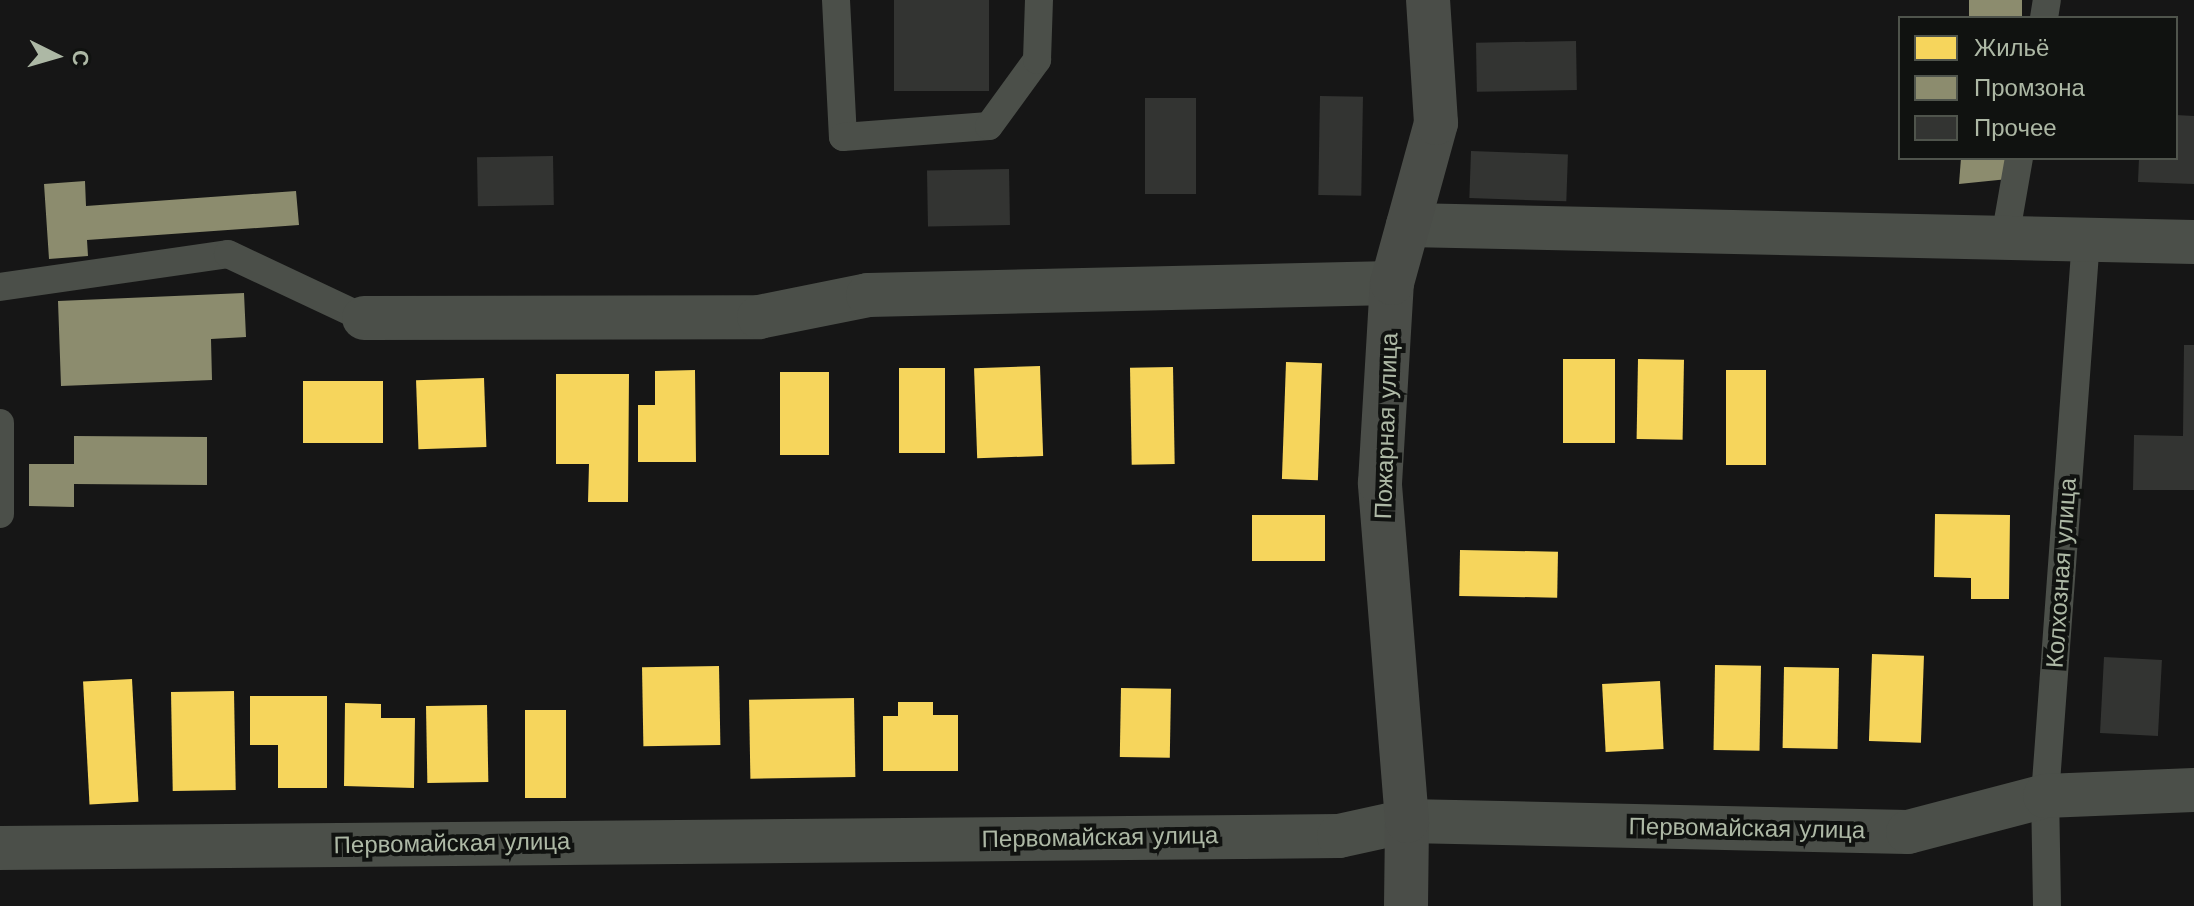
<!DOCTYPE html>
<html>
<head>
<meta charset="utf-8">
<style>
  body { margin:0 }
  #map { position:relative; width:2194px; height:906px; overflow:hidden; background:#161616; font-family:"Work Sans",sans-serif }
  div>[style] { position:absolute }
  .homes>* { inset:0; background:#f6d55c; transform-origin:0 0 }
  .industry>* { inset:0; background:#8c8c6e; transform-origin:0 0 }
  .building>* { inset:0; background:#333432; transform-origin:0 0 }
  .lane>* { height:28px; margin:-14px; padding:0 14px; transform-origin:14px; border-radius:14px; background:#4b4f49 }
  .street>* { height:44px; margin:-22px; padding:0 22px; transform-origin:22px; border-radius:22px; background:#4b4f49 }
  .secondary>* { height:44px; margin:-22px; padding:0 22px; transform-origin:22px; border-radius:22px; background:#4a4d48 }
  span { translate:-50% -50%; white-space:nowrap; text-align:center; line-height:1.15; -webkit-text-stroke:8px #101210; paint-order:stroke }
  .street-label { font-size:24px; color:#adb8a5 }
  .legend { position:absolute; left:1898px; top:16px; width:280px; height:144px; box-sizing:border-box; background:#101210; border:2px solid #4f544c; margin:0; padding:10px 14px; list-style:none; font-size:24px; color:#adb8a5 }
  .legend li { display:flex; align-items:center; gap:16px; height:40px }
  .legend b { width:40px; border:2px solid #4f544c }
  .north { position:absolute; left:16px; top:16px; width:80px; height:80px; -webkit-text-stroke:6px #101210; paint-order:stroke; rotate:95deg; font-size:22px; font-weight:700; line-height:32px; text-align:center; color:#adb8a5 }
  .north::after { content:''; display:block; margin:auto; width:28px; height:36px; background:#adb8a5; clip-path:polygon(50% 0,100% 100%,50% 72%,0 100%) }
</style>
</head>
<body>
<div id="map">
  <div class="homes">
    <i style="left:1563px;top:359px;width:52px;height:84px"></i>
    <i style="left:1638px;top:359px;width:46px;height:80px;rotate:1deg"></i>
    <i style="left:1286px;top:362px;width:36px;height:117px;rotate:2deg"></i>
    <i style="left:1040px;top:366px;width:90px;height:66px;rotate:88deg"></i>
    <i style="left:1173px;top:367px;width:97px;height:43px;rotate:89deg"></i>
    <i style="left:899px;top:368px;width:46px;height:85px"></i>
    <i style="clip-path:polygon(695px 370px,696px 462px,638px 462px,638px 405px,655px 405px,655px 371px)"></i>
    <i style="left:1726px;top:370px;width:40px;height:95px"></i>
    <i style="left:780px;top:372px;width:49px;height:83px"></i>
    <i style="clip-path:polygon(556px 374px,629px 374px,628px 502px,588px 502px,589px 464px,556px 464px)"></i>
    <i style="left:484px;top:378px;width:69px;height:68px;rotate:88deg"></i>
    <i style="left:303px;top:381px;width:80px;height:62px"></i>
    <i style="clip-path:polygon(1935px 514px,2010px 515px,2009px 599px,1971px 599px,1971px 578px,1934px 577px)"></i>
    <i style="left:1325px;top:515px;width:46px;height:73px;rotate:90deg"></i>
    <i style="left:1460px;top:550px;width:98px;height:46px;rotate:1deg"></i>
    <i style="left:1872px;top:654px;width:52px;height:87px;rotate:2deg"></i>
    <i style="left:1715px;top:665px;width:46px;height:85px;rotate:1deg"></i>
    <i style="left:719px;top:666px;width:79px;height:77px;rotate:89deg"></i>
    <i style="left:1784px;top:667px;width:55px;height:81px;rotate:1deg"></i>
    <i style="left:132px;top:679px;width:123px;height:49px;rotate:87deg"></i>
    <i style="left:1660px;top:681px;width:68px;height:58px;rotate:87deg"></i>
    <i style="left:1121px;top:688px;width:50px;height:69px;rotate:1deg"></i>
    <i style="left:234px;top:691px;width:99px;height:63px;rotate:89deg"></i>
    <i style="clip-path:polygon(250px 696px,327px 696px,327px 788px,278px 788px,278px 745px,250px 745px)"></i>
    <i style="left:854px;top:698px;width:79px;height:105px;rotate:89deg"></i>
    <i style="clip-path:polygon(898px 702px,933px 702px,933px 715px,958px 715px,958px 771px,883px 771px,883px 716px,898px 716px)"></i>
    <i style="clip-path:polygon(345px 703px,381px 704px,381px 718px,415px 718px,414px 788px,344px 786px)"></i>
    <i style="left:487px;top:705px;width:77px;height:61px;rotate:89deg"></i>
    <i style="left:525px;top:710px;width:41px;height:88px"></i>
  </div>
  <div class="industry">
    <i style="left:1969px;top:0;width:53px;height:18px"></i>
    <i style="clip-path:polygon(1961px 158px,2009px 158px,2008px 179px,1959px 184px)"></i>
    <i style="clip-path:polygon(85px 181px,86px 206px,296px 191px,299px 225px,87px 240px,88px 256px,49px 259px,44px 184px)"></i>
    <i style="clip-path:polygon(244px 293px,246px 337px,211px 339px,212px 380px,61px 386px,58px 301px)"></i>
    <i style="clip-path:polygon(74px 436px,207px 437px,207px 485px,74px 484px,74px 507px,29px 506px,29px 464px,74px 464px)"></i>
  </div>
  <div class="building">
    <i style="left:894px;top:0;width:95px;height:91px"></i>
    <i style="left:1576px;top:41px;width:49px;height:100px;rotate:89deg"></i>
    <i style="left:1320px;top:96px;width:43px;height:99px;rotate:1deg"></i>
    <i style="left:1145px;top:98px;width:51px;height:96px"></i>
    <i style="clip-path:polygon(2176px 115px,2194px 116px,2194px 184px,2138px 182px,2139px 158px,2176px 158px)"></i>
    <i style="left:1471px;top:151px;width:97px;height:47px;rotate:2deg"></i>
    <i style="left:553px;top:156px;width:49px;height:76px;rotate:89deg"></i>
    <i style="left:1009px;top:169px;width:56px;height:82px;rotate:89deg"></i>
    <i style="clip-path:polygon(2184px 345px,2194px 345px,2194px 490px,2133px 490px,2134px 435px,2183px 436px)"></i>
    <i style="left:2104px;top:657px;width:58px;height:76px;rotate:3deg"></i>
  </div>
  <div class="lane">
    <i style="left:836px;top:0;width:137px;rotate:87.1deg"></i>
    <i style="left:843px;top:137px;width:146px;rotate:-4.3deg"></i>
    <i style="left:989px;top:126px;width:82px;rotate:-54deg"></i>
    <i style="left:1037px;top:60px;width:60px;rotate:-88.1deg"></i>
    <i style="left:2044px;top:18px;width:18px;rotate:-81deg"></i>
    <i style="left:2005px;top:238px;width:81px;rotate:-80.1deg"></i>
    <i style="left:0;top:287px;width:230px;rotate:-8.2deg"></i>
    <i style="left:228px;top:254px;width:150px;rotate:25.2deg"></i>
    <i style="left:0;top:423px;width:91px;rotate:90deg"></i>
    <i style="left:2047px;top:906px;width:110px;rotate:-91deg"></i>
    <i style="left:2045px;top:796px;width:559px;rotate:-85.79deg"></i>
  </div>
  <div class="street">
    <i style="left:1408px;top:225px;width:786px;rotate:1.24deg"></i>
    <i style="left:364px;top:318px;width:395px;rotate:-0.1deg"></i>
    <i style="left:759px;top:317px;width:111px;rotate:-11.4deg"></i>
    <i style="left:868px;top:295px;width:524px;rotate:-1.31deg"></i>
    <i style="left:0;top:848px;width:1339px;rotate:-0.51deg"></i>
    <i style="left:1339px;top:836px;width:70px;rotate:-12.4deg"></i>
    <i style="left:1407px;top:821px;width:501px;rotate:1.26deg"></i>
    <i style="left:1908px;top:832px;width:142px;rotate:-14.7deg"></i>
    <i style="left:2045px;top:796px;width:149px;rotate:-2.3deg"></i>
  </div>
  <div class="secondary">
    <i style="left:1406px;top:906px;width:85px;rotate:-89.3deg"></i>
    <i style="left:1407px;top:821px;width:339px;rotate:-94.6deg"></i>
    <i style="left:1380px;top:483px;width:200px;rotate:-86.6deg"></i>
    <i style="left:1392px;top:283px;width:166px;rotate:-74.6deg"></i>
    <i style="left:1436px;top:123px;width:123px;rotate:-93.7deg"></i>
  </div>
  <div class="street-label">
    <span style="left:1387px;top:426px;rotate:-88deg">Пожарная улица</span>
    <span style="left:2062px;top:573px;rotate:-86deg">Колхозная улица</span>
    <span style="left:1747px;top:829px;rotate:1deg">Первомайская улица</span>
    <span style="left:1100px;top:838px;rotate:-1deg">Первомайская улица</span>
    <span style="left:452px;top:844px;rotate:-1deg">Первомайская улица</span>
  </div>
  <ul class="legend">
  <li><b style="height:22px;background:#f6d55c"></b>Жильё</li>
  <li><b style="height:22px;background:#8c8c6e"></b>Промзона</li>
  <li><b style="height:22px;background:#333432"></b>Прочее</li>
  </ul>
  <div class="north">С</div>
</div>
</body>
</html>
